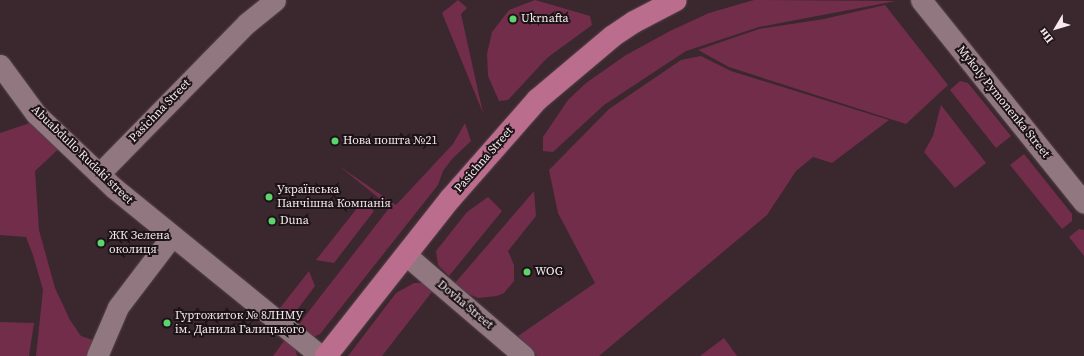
<!DOCTYPE html>
<html>
<head>
<meta charset="utf-8">
<style>
  body { margin:0 }
  #map { position:relative; width:1084px; height:356px; overflow:hidden; background:#3b272e; font-family:"Source Serif 4",serif }
  div>[style] { position:absolute }
  .green>* { inset:0; background:#722d4b }
  .roads { filter:drop-shadow(0 0 1px #55444b) drop-shadow(0 0 1px #55444b) }
  .minor>* { height:21px; margin:-10.5px; padding:0 10.5px; transform-origin:10.5px; border-radius:10.5px; background:#907780 }
  .major>* { height:22px; margin:-11px; padding:0 11px; transform-origin:11px; border-radius:11px; background:#ba6d8c }
  .dots>* { width:11px; height:11px; translate:-50% -50%; box-sizing:border-box; border:2px solid #1c1316; border-radius:50% }
  span { translate:-50% -50%; white-space:nowrap; text-align:center; line-height:1.15; -webkit-text-stroke:4px #1c1316; paint-order:stroke }
  .poi-label { font-size:12px; color:#f7e9ee }
  .left { translate:0 -50%; text-align:left }
  .street-label { font-size:12px; color:#f7e9ee }
  .north { position:absolute; left:1036px; top:8px; width:40px; height:40px; -webkit-text-stroke:3px #1c1316; paint-order:stroke; rotate:232deg; font-size:11px; font-weight:700; line-height:16px; text-align:center; color:#f7e9ee }
  .north::after { content:''; display:block; margin:auto; width:14px; height:18px; background:#f7e9ee; clip-path:polygon(50% 0,100% 100%,50% 72%,0 100%) }
</style>
</head>
<body>
<div id="map">
  <div class="green">
    <i style="clip-path:polygon(458px 0,467px 8px,461px 14px,483px 113px,442px 13px)"></i>
    <i style="clip-path:polygon(535px 0,590px 16px,592px 25px,547px 58px,508px 100px,499px 101px,488px 76px,487px 54px,492px 32px,509px 10px)"></i>
    <i style="clip-path:polygon(754px 0,896px 1px,759px 27px,686px 51px,604px 105px,553px 152px,543px 151px,543px 137px,568px 100px,586px 83px,626px 55px,670px 31px,709px 13px)"></i>
    <i style="clip-path:polygon(885px 5px,948px 85px,906px 124px,729px 67px,698px 50px,759px 29px,824px 19px)"></i>
    <i style="clip-path:polygon(701px 56px,731px 71px,889px 120px,832px 163px,813px 157px,796px 171px,767px 215px,599px 356px,537px 356px,518px 336px,595px 283px,558px 213px,549px 170px,609px 109px,681px 60px)"></i>
    <i style="clip-path:polygon(960px 81px,968px 83px,1011px 136px,996px 148px,950px 90px)"></i>
    <i style="clip-path:polygon(941px 105px,986px 163px,955px 188px,924px 152px,933px 136px)"></i>
    <i style="clip-path:polygon(39px 120px,64px 144px,35px 171px,39px 230px,55px 288px,70px 320px,81px 336px,96px 341px,90px 356px,36px 356px,43px 290px,33px 255px,26px 237px,0 235px,0 133px)"></i>
    <i style="clip-path:polygon(465px 123px,471px 141px,452px 159px,443px 171px,438px 185px,320px 334px,312px 338px,295px 329px,390px 207px,339px 166px,396px 205px,453px 144px)"></i>
    <i style="clip-path:polygon(1024px 154px,1072px 214px,1072px 221px,1062px 229px,1010px 165px)"></i>
    <i style="clip-path:polygon(534px 191px,536px 216px,508px 251px,514px 265px,514px 281px,504px 293px,497px 296px,478px 298px,469px 294px,455px 283px)"></i>
    <i style="clip-path:polygon(488px 197px,502px 211px,449px 276px,438px 265px,436px 251px,467px 212px)"></i>
    <i style="clip-path:polygon(362px 202px,374px 211px,334px 263px,316px 260px)"></i>
    <i style="clip-path:polygon(1079px 229px,1084px 230px,1084px 256px,1069px 237px)"></i>
    <i style="clip-path:polygon(309px 271px,315px 286px,288px 322px,276px 313px)"></i>
    <i style="clip-path:polygon(414px 283px,424px 283px,435px 288px,382px 356px,348px 356px,396px 293px)"></i>
    <i style="clip-path:polygon(0 322px,34px 323px,29px 356px,0 356px)"></i>
    <i style="clip-path:polygon(287px 337px,295px 348px,297px 356px,273px 356px)"></i>
    <i style="clip-path:polygon(724px 338px,737px 356px,700px 356px)"></i>
  </div>
  <div class="roads">
    <div class="minor">
      <i style="left:921px;top:0;width:260px;rotate:51.2deg"></i>
      <i style="left:0;top:65px;width:61px;rotate:53.7deg"></i>
      <i style="left:36px;top:114px;width:108px;rotate:43.5deg"></i>
      <i style="left:114px;top:188px;width:267px;rotate:39.1deg"></i>
      <i style="left:99px;top:174px;width:211px;rotate:-45.6deg"></i>
      <i style="left:247px;top:23px;width:36px;rotate:-39deg"></i>
      <i style="left:406px;top:255px;width:155px;rotate:40.6deg"></i>
      <i style="left:97px;top:356px;width:53px;rotate:-66.8deg"></i>
      <i style="left:118px;top:307px;width:89px;rotate:-52.7deg"></i>
    </div>
    <div class="major">
      <i style="left:326px;top:356px;width:201px;rotate:-51.7deg"></i>
      <i style="left:451px;top:198px;width:130px;rotate:-48.7deg"></i>
      <i style="left:537px;top:100px;width:99px;rotate:-40.1deg"></i>
      <i style="left:613px;top:36px;width:25px;rotate:-34deg"></i>
      <i style="left:634px;top:22px;width:47px;rotate:-27.6deg"></i>
    </div>
  </div>
  <div class="dots">
    <i style="left:513px;top:19px;background:#5dd56c"></i>
    <i style="left:335px;top:141px;background:#5dd56c"></i>
    <i style="left:269px;top:197px;background:#5dd56c"></i>
    <i style="left:272px;top:221px;background:#5dd56c"></i>
    <i style="left:101px;top:243px;background:#5dd56c"></i>
    <i style="left:527px;top:272px;background:#5dd56c"></i>
    <i style="left:167px;top:323px;background:#5dd56c"></i>
  </div>
  <div class="poi-label">
    <span class="left" style="left:521px;top:19px">Ukrnafta</span>
    <span class="left" style="left:343px;top:141px">Нова пошта №21</span>
    <span class="left" style="left:277px;top:197px">Українська<br>Панчішна Компанія</span>
    <span class="left" style="left:280px;top:221px">Duna</span>
    <span class="left" style="left:109px;top:243px">ЖК Зелена<br>околиця</span>
    <span class="left" style="left:535px;top:272px">WOG</span>
    <span class="left" style="left:175px;top:323px">Гуртожиток № 8ЛНМУ<br>ім. Данила Галицького</span>
  </div>
  <div class="street-label">
    <span style="left:1003px;top:102px;rotate:51deg">Mykoly Pymonenka Street</span>
    <span style="left:160px;top:111px;rotate:-46deg">Pasichna Street</span>
    <span style="left:82px;top:155px;rotate:44deg">Abuabdullo Rudaki street</span>
    <span style="left:484px;top:160px;rotate:-49deg">Pasichna Street</span>
    <span style="left:465px;top:305px;rotate:40deg">Dovha Street</span>
  </div>
  <div class="north">Пн</div>
</div>
</body>
</html>
